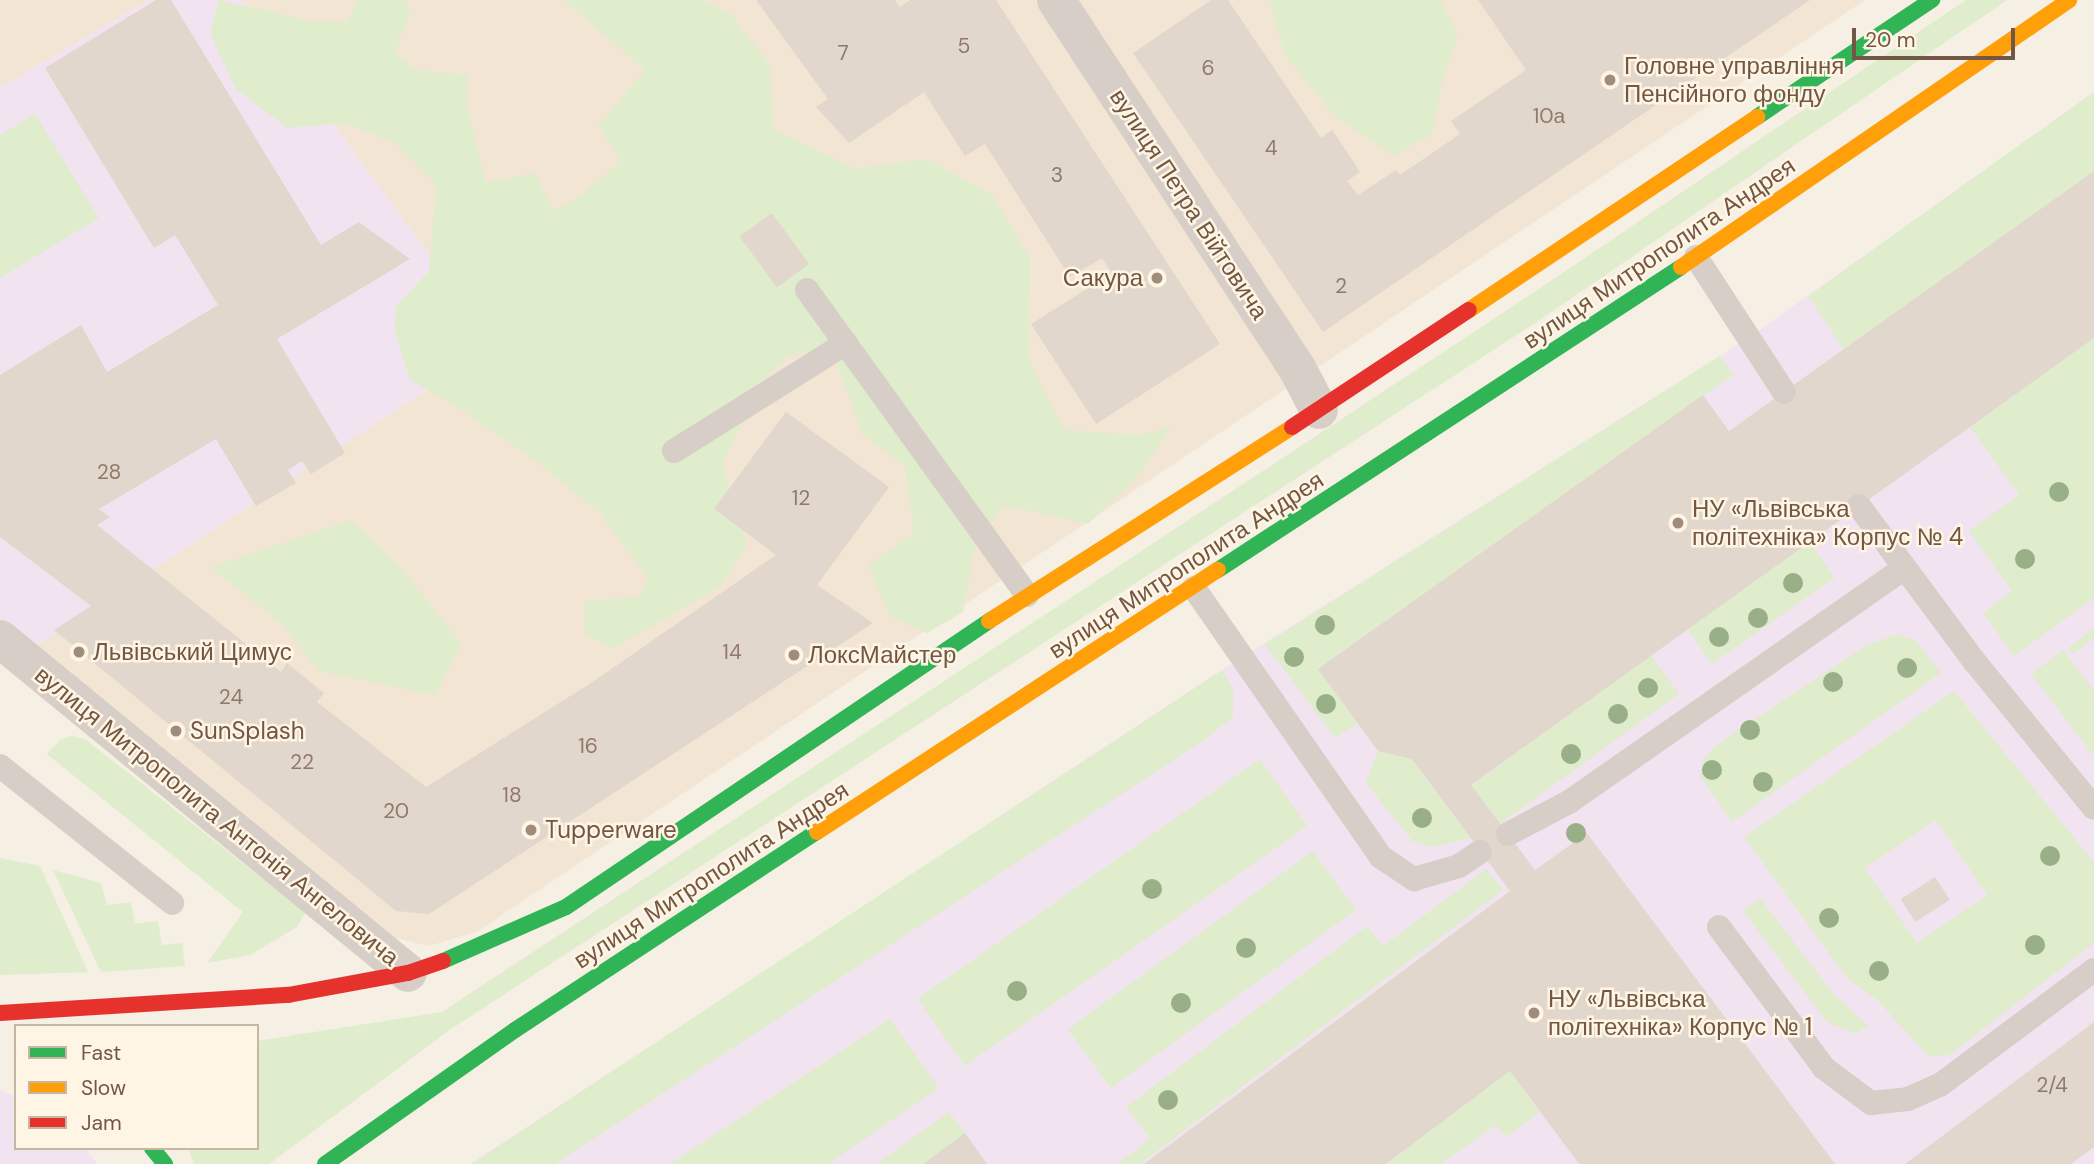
<!DOCTYPE html>
<html>
<head>
<meta charset="utf-8">
<style>
  body { margin:0 }
  #map { position:relative; width:2094px; height:1164px; overflow:hidden; background:#f5efe4; font-family:"DM Sans",sans-serif }
  div>[style] { position:absolute }
  .residential>* { inset:0; background:#f2e5d3 }
  .education>* { inset:0; background:#f2e3f0 }
  .green>* { inset:0; background:#dfedcd; transform-origin:0 0 }
  .building>* { inset:0; background:#e2d7cc; transform-origin:0 0 }
  .lane>* { height:24px; margin:-12px; padding:0 12px; transform-origin:12px; border-radius:12px; background:#d7cfc7 }
  .street>* { height:38px; margin:-19px; padding:0 19px; transform-origin:19px; border-radius:19px; background:#d7cfc7 }
  .fast>* { height:16px; margin:-8px; padding:0 8px; transform-origin:8px; border-radius:8px; background:#30b455 }
  .slow>* { height:16px; margin:-8px; padding:0 8px; transform-origin:8px; border-radius:8px; background:#ff9f0a }
  .jam>* { height:16px; margin:-8px; padding:0 8px; transform-origin:8px; border-radius:8px; background:#e5322d }
  .trees>* { width:20px; height:20px; margin:-10px; border-radius:50%; background:#98af88 }
  .dots>* { width:19px; height:19px; translate:-50% -50%; box-sizing:border-box; border:4px solid #fff5e4; border-radius:50% }
  span { translate:-50% -50%; white-space:nowrap; text-align:center; line-height:1.15; -webkit-text-stroke:5px #fff5e4; paint-order:stroke }
  .number-label { font-size:21px; color:#907968 }
  .number-label span { -webkit-text-stroke-width:0 }
  .poi-label { font-size:24px; color:#735744 }
  .left { translate:0 -50%; text-align:left }
  .right { translate:-100% -50%; text-align:right }
  .street-label { font-size:24px; color:#735744 }
  .legend { position:absolute; left:14px; top:1024px; width:245px; height:126px; box-sizing:border-box; background:#fff5e4; border:2px solid #c7b6a4; margin:0; padding:9px 12px; list-style:none; font-size:21px; color:#735744 }
  .legend li { display:flex; align-items:center; gap:14px; height:35px }
  .legend b { width:35px; border:2px solid #c7b6a4 }
  .scale { position:absolute; left:1852px; top:28px; width:163px; height:32px; box-sizing:border-box; border:4px solid #735744; border-top:0; padding-left:9px; font-size:21px; line-height:24px; white-space:nowrap; color:#735744; -webkit-text-stroke:5px #fff5e4; paint-order:stroke }
</style>
</head>
<body>
<div id="map">
  <div class="residential">
    <i style="clip-path:polygon(0 0,148px 0,0 88px)"></i>
    <i style="clip-path:polygon(242px 0,1865px 0,478px 931px,429px 946px,384px 935px,33px 648px,496px 345px)"></i>
  </div>
  <div class="education">
    <i style="clip-path:polygon(148px 0,242px 0,496px 345px,33px 648px,0 623px,0 88px)"></i>
    <i style="clip-path:polygon(2094px 92px,2094px 1164px,471px 1164px,1233px 663px,1750px 337px)"></i>
    <i style="clip-path:polygon(0 1089px,16px 1098px,16px 1148px,85px 1148px,97px 1164px,0 1164px)"></i>
  </div>
  <div class="green">
    <i style="clip-path:polygon(219px 0,316px 22px,347px 22px,358px 0,406px 0,410px 13px,395px 53px,416px 70px,467px 75px,467px 106px,485px 182px,534px 173px,554px 211px,581px 195px,621px 161px,598px 126px,645px 70px,564px 0,702px 0,731px 15px,770px 65px,773px 129px,855px 169px,927px 159px,993px 196px,1030px 258px,1029px 360px,1064px 430px,1139px 435px,1171px 427px,1141px 472px,1088px 524px,1004px 505px,974px 550px,963px 612px,927px 633px,890px 616px,868px 565px,914px 533px,905px 466px,863px 435px,831px 348px,790px 355px,768px 374px,722px 463px,747px 544px,720px 587px,612px 649px,585px 634px,584px 601px,639px 597px,648px 578px,599px 512px,536px 461px,453px 404px,410px 380px,395px 332px,396px 306px,429px 271px,436px 185px,394px 142px,345px 123px,287px 128px,236px 89px,210px 33px)"></i>
    <i style="clip-path:polygon(1270px 0,1440px 0,1458px 35px,1443px 78px,1432px 134px,1394px 156px,1335px 116px,1284px 54px)"></i>
    <i style="clip-path:polygon(1966px 0,2007px 0,1547px 315px,451px 1029px,269px 1164px,194px 1164px,188px 1148px,257px 1148px,257px 1041px,442px 1012px,1533px 293px)"></i>
    <i style="clip-path:polygon(2094px 92px,2094px 171px,1844px 350px,1808px 296px)"></i>
    <i style="clip-path:polygon(35px 114px,99px 218px,0 278px,0 135px)"></i>
    <i style="clip-path:polygon(2094px 338px,2094px 598px,2014px 656px,1983px 613px,2012px 591px,1969px 531px,2019px 495px,1970px 427px)"></i>
    <i style="clip-path:polygon(1720px 356px,1733px 375px,1319px 668px,1358px 723px,1335px 738px,1265px 644px)"></i>
    <i style="clip-path:polygon(351px 520px,403px 570px,461px 644px,435px 695px,319px 671px,283px 625px,211px 567px)"></i>
    <i style="left:1809px;top:541px;width:45px;height:150px;rotate:55deg"></i>
    <i style="clip-path:polygon(2094px 628px,2094px 638px,2073px 654px,2068px 648px)"></i>
    <i style="clip-path:polygon(1897px 634px,1916px 641px,1941px 673px,1732px 822px,1700px 776px,1703px 760px,1716px 745px,1865px 646px)"></i>
    <i style="clip-path:polygon(2063px 650px,2094px 691px,2094px 756px,2031px 674px)"></i>
    <i style="left:1651px;top:655px;width:48px;height:222px;rotate:54deg"></i>
    <i style="clip-path:polygon(1222px 670px,1233px 689px,1233px 717px,1206px 739px,555px 1164px,471px 1164px)"></i>
    <i style="clip-path:polygon(evenodd,1954px 691px,2094px 862px,2094px 943px,1950px 1055px,1929px 1057px,1878px 1001px,1847px 978px,1744px 837px,1954px 691px,1936px 820px,1987px 895px,1917px 943px,1865px 868px,1936px 820px)"></i>
    <i style="clip-path:polygon(72px 736px,85px 739px,305px 912px,297px 927px,250px 955px,207px 963px,243px 912px,47px 754px,60px 740px)"></i>
    <i style="clip-path:polygon(1378px 751px,1412px 759px,1470px 838px,1434px 847px,1412px 841px,1366px 783px)"></i>
    <i style="left:1260px;top:759px;width:82px;height:418px;rotate:55deg"></i>
    <i style="left:1313px;top:851px;width:73px;height:303px;rotate:54deg"></i>
    <i style="clip-path:polygon(0 858px,40px 866px,88px 972px,0 975px)"></i>
    <i style="clip-path:polygon(1486px 869px,1503px 890px,1140px 1164px,1117px 1164px,1150px 1139px,1126px 1107px,1367px 926px,1383px 946px)"></i>
    <i style="clip-path:polygon(53px 870px,101px 883px,107px 905px,131px 902px,135px 924px,158px 921px,162px 945px,182px 943px,185px 966px,101px 972px)"></i>
    <i style="clip-path:polygon(1760px 898px,1833px 993px,1868px 1026px,1856px 1034px,1827px 1022px,1743px 911px)"></i>
    <i style="clip-path:polygon(890px 1019px,939px 1088px,828px 1164px,670px 1164px)"></i>
    <i style="clip-path:polygon(1510px 1071px,1540px 1112px,1506px 1137px,1496px 1125px,1441px 1164px,1386px 1164px)"></i>
    <i style="clip-path:polygon(949px 1112px,965px 1133px,923px 1164px,876px 1164px)"></i>
  </div>
  <div class="building">
    <i style="clip-path:polygon(156px 0,171px 0,321px 245px,359px 222px,410px 259px,277px 339px,345px 453px,311px 474px,302px 461px,288px 470px,296px 483px,256px 506px,216px 439px,99px 509px,110px 517px,97px 525px,281px 672px,287px 663px,324px 693px,317px 702px,426px 787px,594px 681px,776px 555px,714px 509px,786px 412px,889px 487px,817px 585px,873px 623px,429px 914px,396px 911px,54px 630px,91px 606px,0 537px,0 375px,81px 325px,107px 372px,218px 305px,175px 235px,154px 248px,45px 68px)"></i>
    <i style="clip-path:polygon(756px 0,895px 0,900px 7px,910px 0,996px 0,1220px 344px,1096px 424px,1031px 324px,1112px 273px,1102px 258px,1070px 277px,985px 144px,965px 156px,924px 92px,849px 143px,816px 107px,828px 99px)"></i>
    <i style="clip-path:polygon(1211px 0,1228px 0,1321px 138px,1332px 130px,1360px 172px,1347px 181px,1358px 195px,1396px 170px,1400px 175px,1460px 134px,1451px 121px,1526px 70px,1478px 0,1810px 0,1323px 332px,1133px 53px)"></i>
    <i style="clip-path:polygon(2094px 171px,2094px 338px,1471px 785px,1535px 870px,1587px 833px,1835px 1164px,1579px 1164px,1510px 1071px,1386px 1164px,1144px 1164px,1510px 891px,1412px 759px,1378px 751px,1318px 669px,1703px 395px,1729px 431px)"></i>
    <i style="left:772px;top:213px;width:63px;height:40px;rotate:54deg"></i>
    <i style="left:1935px;top:877px;width:27px;height:41px;rotate:57deg"></i>
    <i style="clip-path:polygon(2094px 1022px,2094px 1147px,2071px 1164px,1905px 1164px)"></i>
    <i style="clip-path:polygon(965px 1133px,987px 1164px,923px 1164px)"></i>
  </div>
  <div class="lane">
    <i style="left:1696px;top:257px;width:161px;rotate:56.9deg"></i>
    <i style="left:807px;top:290px;width:376px;rotate:54.2deg"></i>
    <i style="left:674px;top:451px;width:203px;rotate:-32.1deg"></i>
    <i style="left:1859px;top:506px;width:194px;rotate:53.4deg"></i>
    <i style="left:1975px;top:662px;width:188px;rotate:50.8deg"></i>
    <i style="left:1194px;top:588px;width:328px;rotate:55.2deg"></i>
    <i style="left:1381px;top:857px;width:40px;rotate:34deg"></i>
    <i style="left:1414px;top:879px;width:47px;rotate:-16.1deg"></i>
    <i style="left:1459px;top:866px;width:25px;rotate:-34deg"></i>
    <i style="left:0;top:766px;width:220px;rotate:38.5deg"></i>
    <i style="left:1508px;top:834px;width:69px;rotate:-27.7deg"></i>
    <i style="left:1569px;top:802px;width:407px;rotate:-34.9deg"></i>
    <i style="left:1719px;top:927px;width:176px;rotate:53.3deg"></i>
    <i style="left:1824px;top:1068px;width:59px;rotate:36.7deg"></i>
    <i style="left:1871px;top:1103px;width:37px;rotate:-6deg"></i>
    <i style="left:1908px;top:1099px;width:35px;rotate:-24deg"></i>
    <i style="left:1940px;top:1085px;width:192px;rotate:-36.8deg"></i>
  </div>
  <div class="street">
    <i style="left:1056px;top:0;width:442px;rotate:56.8deg"></i>
    <i style="left:1298px;top:370px;width:45px;rotate:62.3deg"></i>
    <i style="left:0;top:639px;width:527px;rotate:39.3deg"></i>
  </div>
  <div class="fast">
    <i style="left:1757px;top:117px;width:211px;rotate:-33.8deg"></i>
    <i style="left:1218px;top:570px;width:553px;rotate:-33.2deg"></i>
    <i style="left:443px;top:961px;width:134px;rotate:-23.7deg"></i>
    <i style="left:566px;top:907px;width:511px;rotate:-34.06deg"></i>
    <i style="left:152px;top:1148px;width:21px;rotate:51deg"></i>
    <i style="left:325px;top:1164px;width:232px;rotate:-35.2deg"></i>
    <i style="left:515px;top:1030px;width:361px;rotate:-33.3deg"></i>
  </div>
  <div class="slow">
    <i style="left:1681px;top:267px;width:471px;rotate:-34.5deg"></i>
    <i style="left:1469px;top:310px;width:347px;rotate:-33.8deg"></i>
    <i style="left:989px;top:621px;width:360px;rotate:-32.6deg"></i>
    <i style="left:817px;top:832px;width:479px;rotate:-33.2deg"></i>
  </div>
  <div class="jam">
    <i style="left:1292px;top:427px;width:212px;rotate:-33.5deg"></i>
    <i style="left:0;top:1013px;width:289px;rotate:-3.6deg"></i>
    <i style="left:288px;top:995px;width:122px;rotate:-10.4deg"></i>
    <i style="left:408px;top:973px;width:37px;rotate:-19deg"></i>
  </div>
  <div class="trees">
    <i style="left:2059px;top:492px"></i>
    <i style="left:2025px;top:559px"></i>
    <i style="left:1793px;top:583px"></i>
    <i style="left:1758px;top:618px"></i>
    <i style="left:1325px;top:625px"></i>
    <i style="left:1719px;top:637px"></i>
    <i style="left:1294px;top:657px"></i>
    <i style="left:1907px;top:668px"></i>
    <i style="left:1833px;top:682px"></i>
    <i style="left:1648px;top:688px"></i>
    <i style="left:1326px;top:704px"></i>
    <i style="left:1618px;top:714px"></i>
    <i style="left:1750px;top:730px"></i>
    <i style="left:1571px;top:754px"></i>
    <i style="left:1712px;top:770px"></i>
    <i style="left:1763px;top:782px"></i>
    <i style="left:1422px;top:818px"></i>
    <i style="left:1576px;top:833px"></i>
    <i style="left:2050px;top:856px"></i>
    <i style="left:1152px;top:889px"></i>
    <i style="left:1829px;top:918px"></i>
    <i style="left:2035px;top:945px"></i>
    <i style="left:1246px;top:948px"></i>
    <i style="left:1879px;top:971px"></i>
    <i style="left:1017px;top:991px"></i>
    <i style="left:1181px;top:1003px"></i>
    <i style="left:1168px;top:1100px"></i>
  </div>
  <div class="dots">
    <i style="left:1610px;top:80px;background:#a08c7c"></i>
    <i style="left:1157px;top:278px;background:#a08c7c"></i>
    <i style="left:1678px;top:523px;background:#a08c7c"></i>
    <i style="left:79px;top:652px;background:#a08c7c"></i>
    <i style="left:794px;top:655px;background:#a08c7c"></i>
    <i style="left:176px;top:731px;background:#a08c7c"></i>
    <i style="left:531px;top:830px;background:#a08c7c"></i>
    <i style="left:1534px;top:1013px;background:#a08c7c"></i>
  </div>
  <div class="number-label">
    <span style="left:964px;top:46px">5</span>
    <span style="left:843px;top:53px">7</span>
    <span style="left:1208px;top:68px">6</span>
    <span style="left:1549px;top:116px">10а</span>
    <span style="left:1271px;top:148px">4</span>
    <span style="left:1057px;top:175px">3</span>
    <span style="left:1341px;top:286px">2</span>
    <span style="left:109px;top:472px">28</span>
    <span style="left:801px;top:498px">12</span>
    <span style="left:732px;top:652px">14</span>
    <span style="left:231px;top:697px">24</span>
    <span style="left:588px;top:746px">16</span>
    <span style="left:302px;top:762px">22</span>
    <span style="left:512px;top:795px">18</span>
    <span style="left:396px;top:811px">20</span>
    <span style="left:2052px;top:1085px">2/4</span>
  </div>
  <div class="poi-label">
    <span class="left" style="left:1624px;top:80px">Головне управління<br>Пенсійного фонду</span>
    <span class="right" style="left:1143px;top:278px">Сакура</span>
    <span class="left" style="left:1692px;top:523px">НУ «Львівська<br>політехніка» Корпус № 4</span>
    <span class="left" style="left:93px;top:652px">Львівський Цимус</span>
    <span class="left" style="left:808px;top:655px">ЛоксМайстер</span>
    <span class="left" style="left:190px;top:731px">SunSplash</span>
    <span class="left" style="left:545px;top:830px">Tupperware</span>
    <span class="left" style="left:1548px;top:1013px">НУ «Львівська<br>політехніка» Корпус № 1</span>
  </div>
  <div class="street-label">
    <span style="left:1189px;top:204px;rotate:57deg">вулиця Петра Війтовича</span>
    <span style="left:1659px;top:253px;rotate:-34deg">вулиця Митрополита Андрея</span>
    <span style="left:1186px;top:565px;rotate:-33deg">вулиця Митрополита Андрея</span>
    <span style="left:217px;top:816px;rotate:39deg">вулиця Митрополита Антонія Ангеловича</span>
    <span style="left:711px;top:875px;rotate:-33deg">вулиця Митрополита Андрея</span>
  </div>
  <ul class="legend">
  <li><b style="height:9px;background:#30b455"></b>Fast</li>
  <li><b style="height:9px;background:#ff9f0a"></b>Slow</li>
  <li><b style="height:9px;background:#e5322d"></b>Jam</li>
  </ul>
  <div class="scale">20 m</div>
</div>
</body>
</html>
